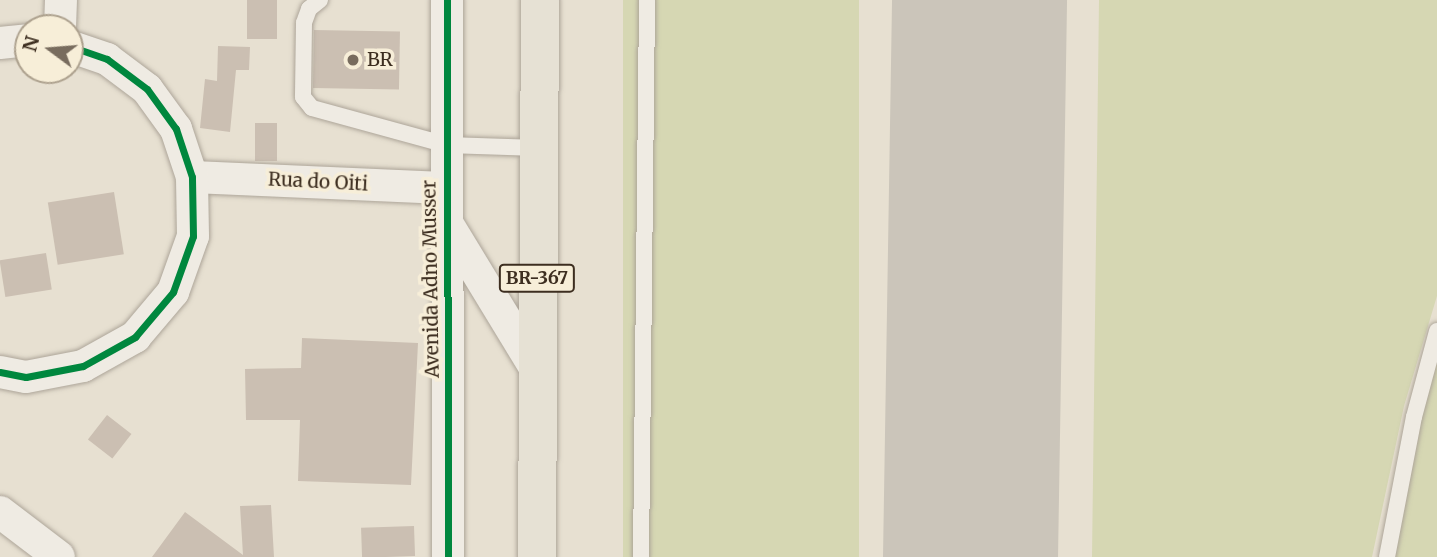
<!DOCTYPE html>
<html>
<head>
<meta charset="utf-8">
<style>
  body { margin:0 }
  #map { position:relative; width:1437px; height:557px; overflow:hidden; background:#e7e0d1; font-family:Merriweather,serif }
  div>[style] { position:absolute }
  .green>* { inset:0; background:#d6d7b3; transform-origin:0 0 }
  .runway>* { height:175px; margin:-87.5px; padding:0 87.5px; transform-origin:87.5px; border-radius:87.5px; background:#cbc5ba }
  .building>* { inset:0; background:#cbbfb2; transform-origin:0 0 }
  .roads { filter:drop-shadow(0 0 2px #ada599) drop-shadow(0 0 2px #ada599) }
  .lane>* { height:16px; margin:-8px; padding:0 8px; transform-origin:8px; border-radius:8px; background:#efebe3 }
  .street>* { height:32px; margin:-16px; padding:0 16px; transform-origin:16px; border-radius:16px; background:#efebe3 }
  .primary>* { height:38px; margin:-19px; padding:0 19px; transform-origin:19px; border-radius:19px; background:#e6e1d4 }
  .cycleway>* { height:7px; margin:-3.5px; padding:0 3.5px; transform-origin:3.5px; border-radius:3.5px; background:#00873e }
  .dots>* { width:19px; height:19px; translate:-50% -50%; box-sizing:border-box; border:4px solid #f7eed8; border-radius:50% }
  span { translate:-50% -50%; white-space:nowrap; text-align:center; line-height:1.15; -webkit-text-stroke:7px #f7eed8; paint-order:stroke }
  .shield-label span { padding:2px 5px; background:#f7eed8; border:2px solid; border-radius:5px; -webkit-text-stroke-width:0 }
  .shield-label { font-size:18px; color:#3d2e20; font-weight:700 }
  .poi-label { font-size:19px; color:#3d2e20 }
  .left { translate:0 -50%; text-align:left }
  .street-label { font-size:19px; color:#3d2e20 }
  .north { position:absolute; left:14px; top:14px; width:70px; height:70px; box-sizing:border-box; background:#f7eed8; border:2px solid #ada18e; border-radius:50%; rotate:286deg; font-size:19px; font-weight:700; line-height:28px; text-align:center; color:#3d2e20 }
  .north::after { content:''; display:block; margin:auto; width:24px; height:32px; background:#786c5e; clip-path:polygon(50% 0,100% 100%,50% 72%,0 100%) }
</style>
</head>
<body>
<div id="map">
  <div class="green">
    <i style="left:623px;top:0;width:236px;height:557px"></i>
    <i style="clip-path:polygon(1099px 0,1437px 0,1437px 296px,1404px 406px,1372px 557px,1092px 557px)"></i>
    <i style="clip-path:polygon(1437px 364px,1437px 557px,1388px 557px,1430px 375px)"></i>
  </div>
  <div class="runway">
    <i style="left:970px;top:557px;width:557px;rotate:-89.07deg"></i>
  </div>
  <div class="building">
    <i style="left:247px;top:0;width:30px;height:39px"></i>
    <i style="left:314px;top:30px;width:86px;height:58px;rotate:1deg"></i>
    <i style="clip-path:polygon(218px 46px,250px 47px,249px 70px,236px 70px,230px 132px,200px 128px,205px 79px,217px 81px)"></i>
    <i style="left:255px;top:123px;width:22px;height:38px"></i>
    <i style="left:114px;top:192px;width:63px;height:67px;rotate:81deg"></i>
    <i style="left:46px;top:253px;width:37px;height:47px;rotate:81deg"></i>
    <i style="clip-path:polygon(302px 338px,418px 343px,411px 485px,298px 481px,300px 420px,246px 420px,245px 369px,301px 368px)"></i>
    <i style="left:107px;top:415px;width:31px;height:31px;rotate:38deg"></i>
    <i style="clip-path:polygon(271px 505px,274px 557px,152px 557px,185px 512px,243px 555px,240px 506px)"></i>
    <i style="left:414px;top:526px;width:30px;height:53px;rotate:88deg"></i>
  </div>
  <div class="roads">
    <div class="lane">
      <i style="left:320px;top:0;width:14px;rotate:141deg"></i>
      <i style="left:309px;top:9px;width:15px;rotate:110deg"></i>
      <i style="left:304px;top:23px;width:74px;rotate:90.8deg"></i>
      <i style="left:303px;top:97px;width:14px;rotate:51deg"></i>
      <i style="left:312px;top:108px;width:140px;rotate:15.3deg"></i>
      <i style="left:447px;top:145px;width:91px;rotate:1.9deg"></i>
      <i style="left:641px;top:557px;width:557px;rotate:-89.38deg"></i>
      <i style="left:1387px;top:557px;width:143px;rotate:-79.1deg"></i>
      <i style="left:1414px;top:417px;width:89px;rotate:-75deg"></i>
    </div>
    <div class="street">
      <i style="left:447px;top:0;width:557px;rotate:89.9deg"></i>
      <i style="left:60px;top:28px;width:28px;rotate:-88deg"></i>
      <i style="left:0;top:43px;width:28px;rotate:-6deg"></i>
      <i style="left:192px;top:177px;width:253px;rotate:2.5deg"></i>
      <i style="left:447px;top:223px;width:173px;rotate:58.7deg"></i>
      <i style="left:0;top:372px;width:26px;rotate:11deg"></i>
      <i style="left:26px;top:377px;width:58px;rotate:-10.9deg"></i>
      <i style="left:83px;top:366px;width:60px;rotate:-29.1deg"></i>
      <i style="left:135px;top:337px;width:59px;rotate:-49.8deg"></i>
      <i style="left:173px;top:292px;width:59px;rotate:-70.3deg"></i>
      <i style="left:193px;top:236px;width:59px;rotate:-91deg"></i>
      <i style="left:192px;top:177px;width:51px;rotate:-108.4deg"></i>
      <i style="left:176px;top:129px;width:49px;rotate:-125.9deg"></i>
      <i style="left:147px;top:89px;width:50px;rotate:-143.1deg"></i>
      <i style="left:107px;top:59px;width:39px;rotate:-161deg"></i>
      <i style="left:0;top:512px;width:74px;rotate:37.3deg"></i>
    </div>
    <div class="primary">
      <i style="left:537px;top:557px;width:557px;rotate:-89.69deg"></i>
    </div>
  </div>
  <div class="cycleway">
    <i style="left:447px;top:0;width:557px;rotate:89.9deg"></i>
    <i style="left:0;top:372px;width:26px;rotate:11deg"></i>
    <i style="left:26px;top:377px;width:58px;rotate:-10.9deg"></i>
    <i style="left:83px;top:366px;width:60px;rotate:-29.1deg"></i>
    <i style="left:135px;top:337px;width:59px;rotate:-49.8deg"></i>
    <i style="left:173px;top:292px;width:59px;rotate:-70.3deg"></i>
    <i style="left:193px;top:236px;width:59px;rotate:-91deg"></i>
    <i style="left:192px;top:177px;width:51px;rotate:-108.4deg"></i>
    <i style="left:176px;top:129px;width:49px;rotate:-125.9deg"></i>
    <i style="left:147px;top:89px;width:50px;rotate:-143.1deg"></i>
    <i style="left:107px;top:59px;width:39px;rotate:-161deg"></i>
  </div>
  <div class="dots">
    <i style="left:353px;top:60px;background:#786c5e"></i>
  </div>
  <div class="shield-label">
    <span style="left:537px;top:278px">BR-367</span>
  </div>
  <div class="poi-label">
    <span class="left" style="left:367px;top:60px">BR</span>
  </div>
  <div class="street-label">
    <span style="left:318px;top:182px;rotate:3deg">Rua do Oiti</span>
    <span style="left:431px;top:279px;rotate:-91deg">Avenida Adno Musser</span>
  </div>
  <div class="north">N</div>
</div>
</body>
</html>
